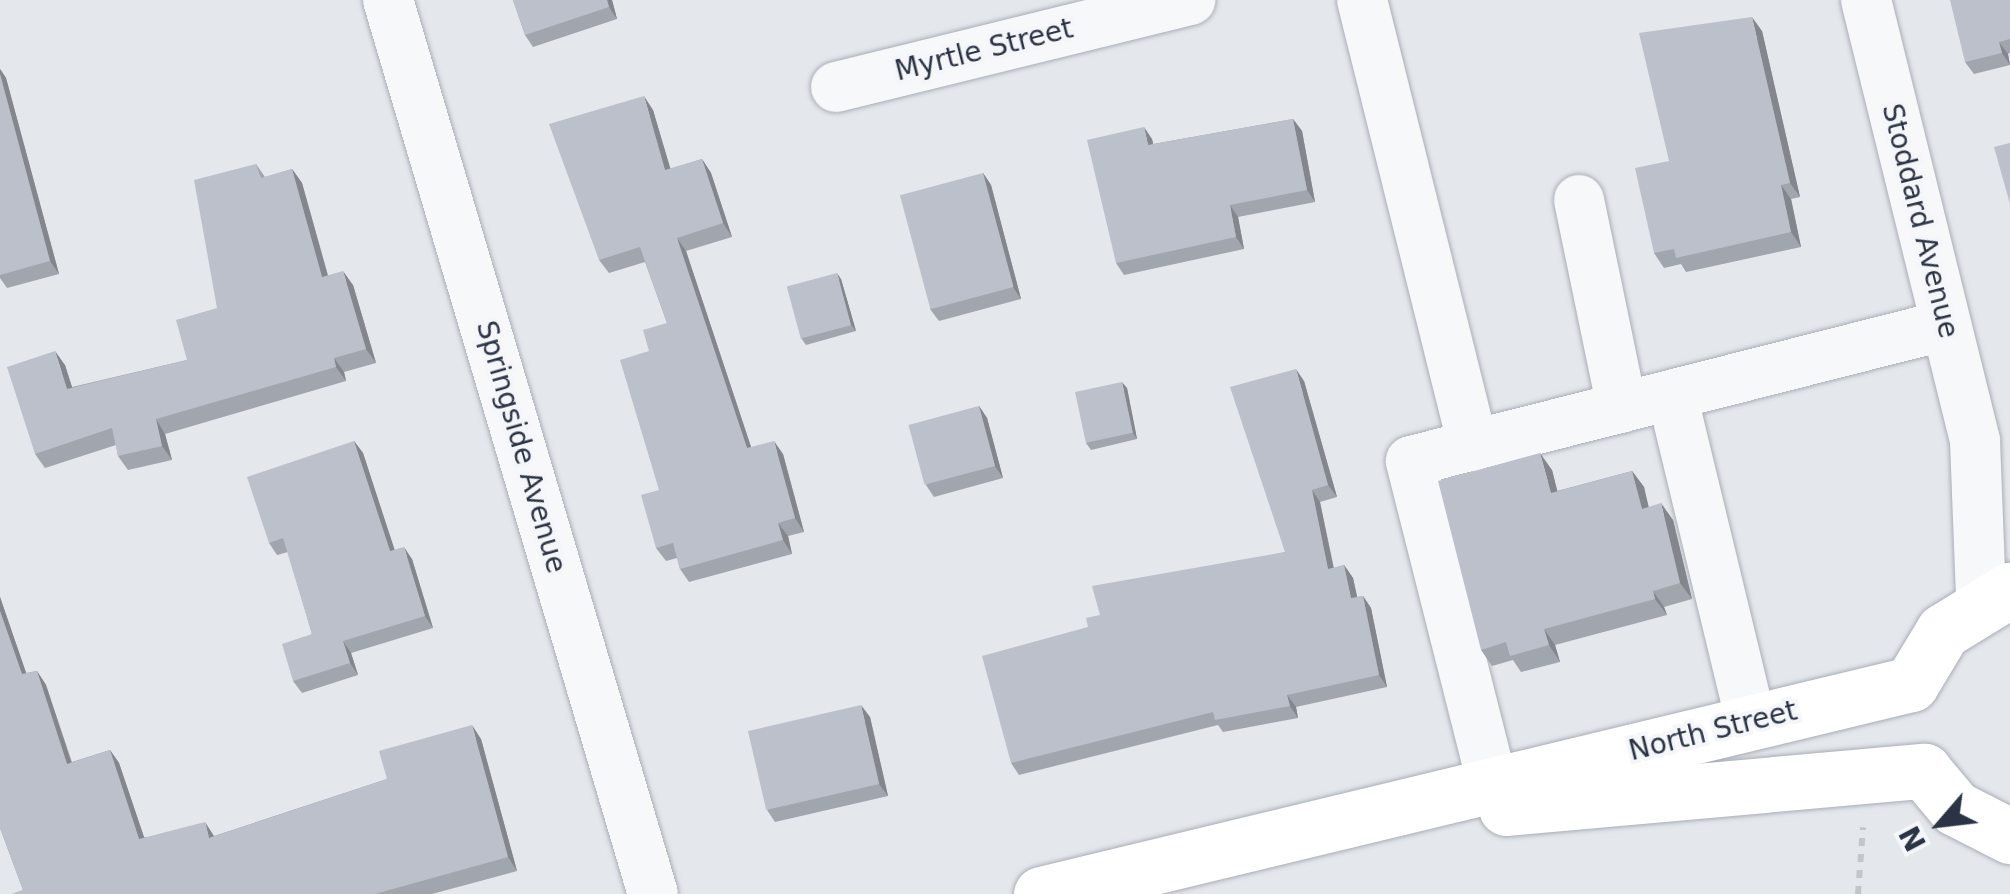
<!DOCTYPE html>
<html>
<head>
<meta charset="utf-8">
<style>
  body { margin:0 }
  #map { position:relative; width:2010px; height:894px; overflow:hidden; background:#e4e7ec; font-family:"DejaVu Sans",sans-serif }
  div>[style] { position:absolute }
  .path>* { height:6px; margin-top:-3px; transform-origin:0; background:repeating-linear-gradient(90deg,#c2c5cb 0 8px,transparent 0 16px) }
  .roads { filter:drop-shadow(0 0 2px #a9aeb7) drop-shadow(0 0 2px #a9aeb7) }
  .minor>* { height:50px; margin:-25px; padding:0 25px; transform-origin:25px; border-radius:25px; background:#f7f8fa }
  .major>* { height:55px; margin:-27.5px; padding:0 27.5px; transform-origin:27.5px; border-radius:27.5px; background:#fff }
  .wall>* { inset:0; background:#a1a5ae }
  .shaded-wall>* { inset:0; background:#83868d }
  .building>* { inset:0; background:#bbc0ca; transform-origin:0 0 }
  span { translate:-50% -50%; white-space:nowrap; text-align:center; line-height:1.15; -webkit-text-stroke:8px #f4f6f9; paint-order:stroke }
  .street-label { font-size:28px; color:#2b3445 }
  .north { position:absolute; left:1890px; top:774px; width:100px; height:100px; -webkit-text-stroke:8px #f4f6f9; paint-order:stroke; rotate:242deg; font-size:28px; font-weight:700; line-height:40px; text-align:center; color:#2b3445 }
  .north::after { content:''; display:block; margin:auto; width:35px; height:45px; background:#2b3445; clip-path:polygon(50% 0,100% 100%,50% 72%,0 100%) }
</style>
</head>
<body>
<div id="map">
  <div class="path">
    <i style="left:1858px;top:894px;width:67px;rotate:-85.7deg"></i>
  </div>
  <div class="roads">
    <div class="minor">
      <i style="left:388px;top:0;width:932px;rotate:73.49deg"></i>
      <i style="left:1362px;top:0;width:460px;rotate:76deg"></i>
      <i style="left:1866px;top:0;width:454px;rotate:76.1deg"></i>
      <i style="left:1975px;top:441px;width:159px;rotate:87.8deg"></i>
      <i style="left:836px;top:87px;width:365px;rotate:-13.8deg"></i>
      <i style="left:1579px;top:200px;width:212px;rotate:78.3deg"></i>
      <i style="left:1672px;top:395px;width:336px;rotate:76.4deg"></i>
      <i style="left:1493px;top:786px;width:335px;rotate:-104.2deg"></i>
      <i style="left:1411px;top:461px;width:552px;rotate:-14.26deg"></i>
    </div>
    <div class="major">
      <i style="left:1924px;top:771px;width:48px;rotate:50deg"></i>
      <i style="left:1955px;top:808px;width:62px;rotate:27deg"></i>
      <i style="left:1506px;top:808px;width:420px;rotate:-5.1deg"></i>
      <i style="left:1041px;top:894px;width:895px;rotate:-13.57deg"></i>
      <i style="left:1911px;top:684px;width:62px;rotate:-58.9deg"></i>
      <i style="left:1943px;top:631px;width:79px;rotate:-31.5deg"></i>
    </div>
  </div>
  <div class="wall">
    <i style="clip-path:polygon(513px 0,612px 0,617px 19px,533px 47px,525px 35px)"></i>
    <i style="clip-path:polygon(2010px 0,2010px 53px,2008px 54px,2010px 65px,1974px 74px,1965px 62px)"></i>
    <i style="clip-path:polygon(1762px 31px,1800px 197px,1791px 199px,1801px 247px,1686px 272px,1681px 264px,1664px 268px,1654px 253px,1669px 161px)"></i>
    <i style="clip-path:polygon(0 69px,6px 78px,59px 274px,7px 288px,0 278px)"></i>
    <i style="clip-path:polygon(653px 110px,670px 169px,702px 159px,711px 173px,732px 237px,686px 251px,751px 447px,783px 454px,804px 532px,788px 536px,792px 554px,689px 582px,680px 569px,677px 558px,666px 561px,656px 548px,659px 490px,649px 351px,667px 323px,645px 262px,609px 273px,599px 260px)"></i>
    <i style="clip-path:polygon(1293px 119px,1302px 131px,1315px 202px,1238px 217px,1244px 249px,1124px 275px,1116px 263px,1152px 139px,1153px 144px)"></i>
    <i style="clip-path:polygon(256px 164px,265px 177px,292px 169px,302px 183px,328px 275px,353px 285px,376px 363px,344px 372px,346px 381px,165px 434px,172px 460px,128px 470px,118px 456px,116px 445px,45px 468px,35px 454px,65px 365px,72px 387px,187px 360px,217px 308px)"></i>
    <i style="clip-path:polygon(983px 173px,991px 185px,1021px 299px,939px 321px,930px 309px)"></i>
    <i style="clip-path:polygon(841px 279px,856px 331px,806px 345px,801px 338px)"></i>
    <i style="clip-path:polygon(1304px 381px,1337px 497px,1320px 502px,1334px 568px,1344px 565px,1353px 578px,1357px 597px,1363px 596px,1371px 608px,1387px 687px,1296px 707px,1298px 718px,1223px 732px,1218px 725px,1019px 775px,1011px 763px,1088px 627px,1100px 615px,1285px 552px)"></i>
    <i style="clip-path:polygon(1127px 388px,1137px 439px,1091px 450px,1086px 443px)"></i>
    <i style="clip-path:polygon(979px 406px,987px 418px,1003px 478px,934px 497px,926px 485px)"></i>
    <i style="clip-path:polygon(354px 441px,363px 453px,394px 550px,412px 559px,433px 628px,351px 653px,358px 675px,302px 693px,293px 681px,312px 634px,288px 552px,277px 555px,269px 543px)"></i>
    <i style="clip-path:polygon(1552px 470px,1557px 491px,1632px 471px,1644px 487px,1648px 507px,1673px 520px,1692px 599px,1664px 607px,1667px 615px,1555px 645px,1560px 662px,1521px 672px,1513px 660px,1492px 666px,1481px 650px)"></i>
    <i style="clip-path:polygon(0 597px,26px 673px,37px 671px,46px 685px,72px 762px,110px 750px,119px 763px,144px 837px,214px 836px,387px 779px,481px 739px,517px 871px,432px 894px,12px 894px,23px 890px,0 828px)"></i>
    <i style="clip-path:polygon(870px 717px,888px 796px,775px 822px,767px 810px)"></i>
  </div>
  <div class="shaded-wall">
    <i style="clip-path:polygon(607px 0,612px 0,617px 19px,609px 7px)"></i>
    <i style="clip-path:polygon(1752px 17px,1762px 31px,1800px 197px,1790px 183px)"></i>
    <i style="clip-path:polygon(1999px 42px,2008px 54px,2010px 65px,2002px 53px)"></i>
    <i style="clip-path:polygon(0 69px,6px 78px,59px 274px,50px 261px,0 74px)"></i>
    <i style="clip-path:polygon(644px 96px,653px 110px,675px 184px,665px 170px)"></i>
    <i style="clip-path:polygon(1293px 119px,1302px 131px,1315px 202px,1307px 190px)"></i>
    <i style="clip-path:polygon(1144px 127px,1152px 139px,1156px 157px,1148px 145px)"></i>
    <i style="clip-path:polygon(702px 159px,711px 173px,732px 237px,723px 223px)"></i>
    <i style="clip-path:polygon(292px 169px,302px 183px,332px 291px,322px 277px)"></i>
    <i style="clip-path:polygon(983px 173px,991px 185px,1021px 299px,1013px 287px)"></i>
    <i style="clip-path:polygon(1781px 185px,1791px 199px,1801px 247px,1791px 232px)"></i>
    <i style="clip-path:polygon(1230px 205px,1238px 217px,1244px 249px,1236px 237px)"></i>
    <i style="clip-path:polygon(677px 238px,686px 251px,756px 462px,747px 448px)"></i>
    <i style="clip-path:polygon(343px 271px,353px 285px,376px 363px,366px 349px)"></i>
    <i style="clip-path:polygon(837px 273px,841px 279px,856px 331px,851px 325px)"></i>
    <i style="clip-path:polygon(55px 351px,65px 365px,77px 403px,67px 389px)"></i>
    <i style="clip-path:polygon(334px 358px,344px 372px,346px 381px,336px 367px)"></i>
    <i style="clip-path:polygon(1296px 369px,1304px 381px,1337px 497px,1328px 485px)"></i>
    <i style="clip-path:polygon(1122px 382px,1127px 388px,1137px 439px,1133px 433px)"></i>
    <i style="clip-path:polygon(979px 406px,987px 418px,1003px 478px,995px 466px)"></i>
    <i style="clip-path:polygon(156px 419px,165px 434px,172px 460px,162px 446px)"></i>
    <i style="clip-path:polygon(354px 441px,363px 453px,399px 563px,390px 551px)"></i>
    <i style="clip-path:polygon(774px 441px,783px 454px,804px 532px,795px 518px)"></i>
    <i style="clip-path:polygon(1540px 453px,1552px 470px,1562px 509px,1551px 493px)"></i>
    <i style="clip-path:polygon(1632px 471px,1644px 487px,1653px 525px,1642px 509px)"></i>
    <i style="clip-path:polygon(1312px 490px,1320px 502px,1336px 581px,1328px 569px)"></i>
    <i style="clip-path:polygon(1661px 503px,1673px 520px,1692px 599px,1680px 583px)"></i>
    <i style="clip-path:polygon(778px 523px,788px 536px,792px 554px,783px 540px)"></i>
    <i style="clip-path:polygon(404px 547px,412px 559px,433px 628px,425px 616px)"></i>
    <i style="clip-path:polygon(1344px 565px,1353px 578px,1360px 610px,1351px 598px)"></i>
    <i style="clip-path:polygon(1653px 591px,1664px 607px,1667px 615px,1655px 599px)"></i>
    <i style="clip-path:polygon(1363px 596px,1371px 608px,1387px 687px,1379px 675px)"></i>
    <i style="clip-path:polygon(0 597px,31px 687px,22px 674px,0 611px)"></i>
    <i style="clip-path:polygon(1544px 629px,1555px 645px,1560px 662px,1549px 645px)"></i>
    <i style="clip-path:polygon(343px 641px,351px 653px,358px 675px,350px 663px)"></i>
    <i style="clip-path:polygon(37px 671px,46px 685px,76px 777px,67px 764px)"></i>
    <i style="clip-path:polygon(1287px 695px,1296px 707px,1298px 718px,1290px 706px)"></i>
    <i style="clip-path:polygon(861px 705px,870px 717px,888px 796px,879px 784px)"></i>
    <i style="clip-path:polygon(472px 725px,481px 739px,517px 871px,508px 857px)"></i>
    <i style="clip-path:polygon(110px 750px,119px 763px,149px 852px,139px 839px)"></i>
    <i style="clip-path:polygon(205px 822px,214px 836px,209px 838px)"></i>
  </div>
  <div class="building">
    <i style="clip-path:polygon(513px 0,607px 0,609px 7px,525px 35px)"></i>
    <i style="clip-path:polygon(1950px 0,2010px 0,2010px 39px,1999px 42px,2002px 53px,1965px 62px)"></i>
    <i style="clip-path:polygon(1752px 17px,1790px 183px,1781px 185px,1791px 232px,1676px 258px,1674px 249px,1654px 253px,1635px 168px,1669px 161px,1639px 33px)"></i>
    <i style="clip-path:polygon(0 74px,50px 261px,0 275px)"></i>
    <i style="clip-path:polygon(644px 96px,665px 170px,702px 159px,723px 223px,677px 238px,747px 448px,774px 441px,795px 518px,778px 523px,783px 540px,680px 569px,673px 543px,656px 548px,641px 495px,659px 490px,620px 360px,649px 351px,643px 330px,667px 323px,640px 247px,599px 260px,549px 124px)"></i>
    <i style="clip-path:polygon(1293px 119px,1307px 190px,1230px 205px,1236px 237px,1116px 263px,1087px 140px,1144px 127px,1148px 145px)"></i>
    <i style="clip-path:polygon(2010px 143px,2010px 204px,1994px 147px)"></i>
    <i style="clip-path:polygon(256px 164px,261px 178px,292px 169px,322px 277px,343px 271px,366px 349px,334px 358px,336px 367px,156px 419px,162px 446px,118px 456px,112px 428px,35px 454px,7px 367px,55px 351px,67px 389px,187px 360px,176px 320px,217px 308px,194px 180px)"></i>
    <i style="left:983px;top:173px;width:118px;height:86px;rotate:75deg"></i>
    <i style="left:837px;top:273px;width:54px;height:52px;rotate:75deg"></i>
    <i style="clip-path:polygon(1296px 369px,1328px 485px,1312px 490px,1328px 569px,1344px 565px,1351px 598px,1363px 596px,1379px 675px,1287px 695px,1290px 706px,1215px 720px,1213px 712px,1011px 763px,982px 656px,1088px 627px,1086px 618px,1100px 615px,1092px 586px,1285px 552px,1230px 387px)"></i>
    <i style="left:1122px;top:382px;width:52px;height:48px;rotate:78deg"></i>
    <i style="left:979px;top:406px;width:62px;height:73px;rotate:75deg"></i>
    <i style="clip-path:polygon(354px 441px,390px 551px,404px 547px,425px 616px,343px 641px,350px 663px,293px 681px,282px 644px,312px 634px,283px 538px,269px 543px,247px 477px)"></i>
    <i style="clip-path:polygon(1540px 453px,1551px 493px,1632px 471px,1642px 509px,1661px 503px,1680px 583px,1653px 591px,1655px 599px,1544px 629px,1549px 645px,1510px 656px,1506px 642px,1481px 650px,1438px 481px)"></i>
    <i style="clip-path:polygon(0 611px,22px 674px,37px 671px,67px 764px,110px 750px,139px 839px,205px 822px,209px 838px,387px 779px,379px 751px,472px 725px,508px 857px,375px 894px,12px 894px,23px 890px,0 828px)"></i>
    <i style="left:861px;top:705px;width:81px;height:116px;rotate:77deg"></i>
  </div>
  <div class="street-label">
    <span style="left:984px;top:50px;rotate:-14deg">Myrtle Street</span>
    <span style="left:1920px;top:221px;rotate:76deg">Stoddard Avenue</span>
    <span style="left:521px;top:447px;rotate:74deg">Springside Avenue</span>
    <span style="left:1713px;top:731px;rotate:-14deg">North Street</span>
  </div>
  <div class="north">N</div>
</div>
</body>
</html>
